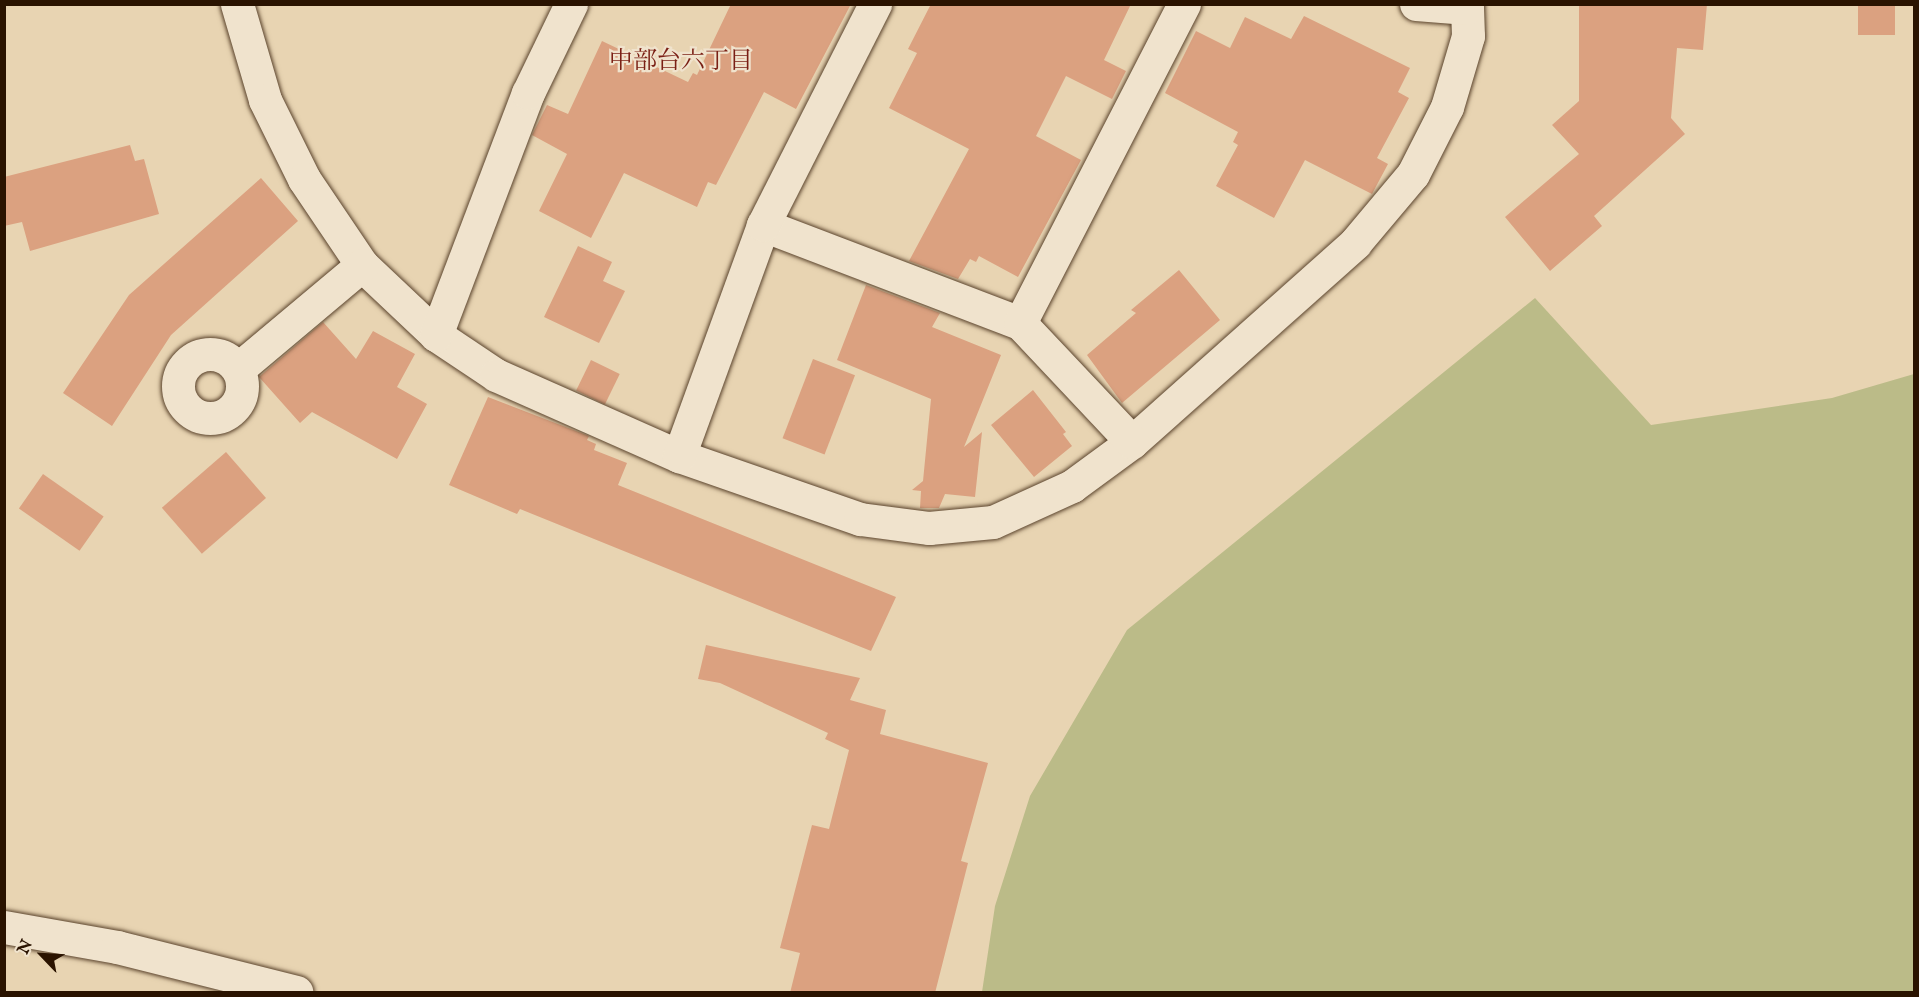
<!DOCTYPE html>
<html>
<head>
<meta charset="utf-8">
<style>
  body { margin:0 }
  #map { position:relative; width:1919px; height:997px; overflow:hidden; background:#e8d4b2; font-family:"IM FELL English","Noto Serif JP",serif }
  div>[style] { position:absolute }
  .green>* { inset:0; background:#bb8 }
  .building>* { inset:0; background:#dba180; transform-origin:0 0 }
  .roads { filter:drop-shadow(0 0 2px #5a432c) drop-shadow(0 0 2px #5a432c) }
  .minor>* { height:33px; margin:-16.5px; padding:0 16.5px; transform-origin:16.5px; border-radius:16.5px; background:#f0e3cd }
  .minor>.ring { margin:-16.5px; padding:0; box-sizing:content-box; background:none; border:33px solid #f0e3cd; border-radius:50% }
  span { translate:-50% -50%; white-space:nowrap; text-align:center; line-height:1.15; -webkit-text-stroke:4.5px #f0e3cd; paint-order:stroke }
  .neighbourhood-label { font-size:24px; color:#7a1f14 }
  .frame { position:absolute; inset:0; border:6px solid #2a1300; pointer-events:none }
  .north { position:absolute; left:12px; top:925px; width:60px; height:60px; -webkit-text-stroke:4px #f0e3cd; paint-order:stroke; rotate:295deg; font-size:16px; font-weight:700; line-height:24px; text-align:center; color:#2a1300 }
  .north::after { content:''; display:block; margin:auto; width:21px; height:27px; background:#2a1300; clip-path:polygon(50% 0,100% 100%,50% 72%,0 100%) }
</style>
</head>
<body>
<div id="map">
  <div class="green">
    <i style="clip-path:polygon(1535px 298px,1651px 425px,1832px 398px,1914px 374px,1914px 992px,982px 992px,995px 906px,1030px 796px,1127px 630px)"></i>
  </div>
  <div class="building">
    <i style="clip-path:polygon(731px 4px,851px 4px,796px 109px,764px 92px,716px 185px,708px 182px,697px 207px,624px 173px,591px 238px,539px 211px,567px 154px,532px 135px,547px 105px,568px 114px,602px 41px,688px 82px,693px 73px,697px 75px)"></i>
    <i style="clip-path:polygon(931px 4px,1131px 4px,1104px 60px,1126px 71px,1112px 99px,1066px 76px,1036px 136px,1081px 160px,1018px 277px,979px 256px,976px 262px,970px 259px,958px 279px,909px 261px,969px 149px,889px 108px,917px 53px,908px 49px)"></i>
    <i style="clip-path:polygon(1579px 4px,1707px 4px,1703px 50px,1677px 48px,1671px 118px,1685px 134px,1594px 216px,1602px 226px,1550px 271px,1505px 217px,1579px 154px,1552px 125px,1579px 101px)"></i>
    <i style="left:1858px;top:4px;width:37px;height:31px"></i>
    <i style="clip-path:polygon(1304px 16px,1410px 68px,1398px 92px,1409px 98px,1377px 158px,1388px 164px,1372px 194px,1305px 160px,1274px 218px,1216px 186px,1238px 145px,1233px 142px,1238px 132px,1165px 93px,1196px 31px,1230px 48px,1245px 17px,1291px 39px)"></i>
    <i style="clip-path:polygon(130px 145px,135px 161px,144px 159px,159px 214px,30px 251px,22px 222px,4px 226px,4px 177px)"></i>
    <i style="clip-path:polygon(261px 178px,298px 221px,171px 335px,112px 426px,63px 393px,129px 295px)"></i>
    <i style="clip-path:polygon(578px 246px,612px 262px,603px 281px,625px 291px,599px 343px,544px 317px)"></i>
    <i style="clip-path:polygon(1179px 270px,1220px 320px,1122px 403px,1087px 355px,1136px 313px,1131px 310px)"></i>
    <i style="clip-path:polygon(866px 285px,940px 313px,932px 327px,1001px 355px,964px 447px,982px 432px,975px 497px,945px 494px,939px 508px,920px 508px,921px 491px,912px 490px,923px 481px,931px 399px,837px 360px)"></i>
    <i style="clip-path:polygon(323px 322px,356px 359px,373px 331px,415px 354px,397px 387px,427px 404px,397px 459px,312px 412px,300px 423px,259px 377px)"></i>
    <i style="left:813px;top:359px;width:45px;height:85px;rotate:21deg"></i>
    <i style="left:591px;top:360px;width:32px;height:34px;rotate:26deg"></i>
    <i style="clip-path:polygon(1033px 390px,1066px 432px,1063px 434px,1072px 446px,1034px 477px,991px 425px)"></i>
    <i style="clip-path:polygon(488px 397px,589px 436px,587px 440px,596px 444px,594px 450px,627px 463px,618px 485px,896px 597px,871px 651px,520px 509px,517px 514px,449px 485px)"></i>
    <i style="left:226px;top:452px;width:61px;height:85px;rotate:49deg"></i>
    <i style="left:43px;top:474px;width:74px;height:42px;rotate:35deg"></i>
    <i style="clip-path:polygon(706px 645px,860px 678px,850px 700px,886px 710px,880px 734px,988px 763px,961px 861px,968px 863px,935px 993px,790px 993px,800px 953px,780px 948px,812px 825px,829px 829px,849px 750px,825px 739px,828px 733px,720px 683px,698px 679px)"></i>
  </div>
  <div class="roads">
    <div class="minor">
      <i style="left:237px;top:4px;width:100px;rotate:73.7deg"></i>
      <i style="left:265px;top:100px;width:88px;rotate:63.7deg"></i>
      <i style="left:304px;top:179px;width:104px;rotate:56deg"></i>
      <i style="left:362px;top:265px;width:102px;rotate:43.4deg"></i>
      <i style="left:436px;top:335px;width:72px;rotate:33.7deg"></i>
      <i style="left:496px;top:375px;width:200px;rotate:23.9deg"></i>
      <i style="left:679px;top:456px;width:192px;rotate:19.2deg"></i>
      <i style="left:860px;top:519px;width:70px;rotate:7.4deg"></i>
      <i style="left:929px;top:528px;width:64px;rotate:-5.4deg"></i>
      <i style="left:993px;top:522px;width:87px;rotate:-24.5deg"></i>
      <i style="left:1072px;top:486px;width:74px;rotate:-36.3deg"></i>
      <i style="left:1132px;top:442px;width:299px;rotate:-41.7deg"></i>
      <i style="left:1355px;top:243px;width:90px;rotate:-50deg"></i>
      <i style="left:1413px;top:174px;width:75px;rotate:-63.1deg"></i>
      <i style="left:1447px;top:107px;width:74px;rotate:-73.5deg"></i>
      <i style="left:1468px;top:36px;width:32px;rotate:-92deg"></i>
      <i style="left:1416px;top:4px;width:51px;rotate:4.5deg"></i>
      <i style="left:763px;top:225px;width:275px;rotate:20.9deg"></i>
      <i style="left:1020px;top:323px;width:163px;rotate:46.7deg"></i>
      <i style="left:1020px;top:323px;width:359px;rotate:-62.8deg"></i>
      <i style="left:436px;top:335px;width:259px;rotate:-69.2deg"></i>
      <i style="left:528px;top:93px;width:99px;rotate:-64.2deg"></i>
      <i class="ring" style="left:178px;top:354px;width:31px;height:31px"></i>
      <i style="left:238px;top:369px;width:162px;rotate:-40deg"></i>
      <i style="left:679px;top:456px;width:246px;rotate:-70deg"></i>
      <i style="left:763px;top:225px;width:248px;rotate:-63.1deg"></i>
      <i style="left:4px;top:927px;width:115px;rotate:10deg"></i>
      <i style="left:117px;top:947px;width:185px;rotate:14.1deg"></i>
    </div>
  </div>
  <div class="neighbourhood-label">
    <span style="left:681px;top:62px">中部台六丁目</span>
  </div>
  <div class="frame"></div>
  <div class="north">N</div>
</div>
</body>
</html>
